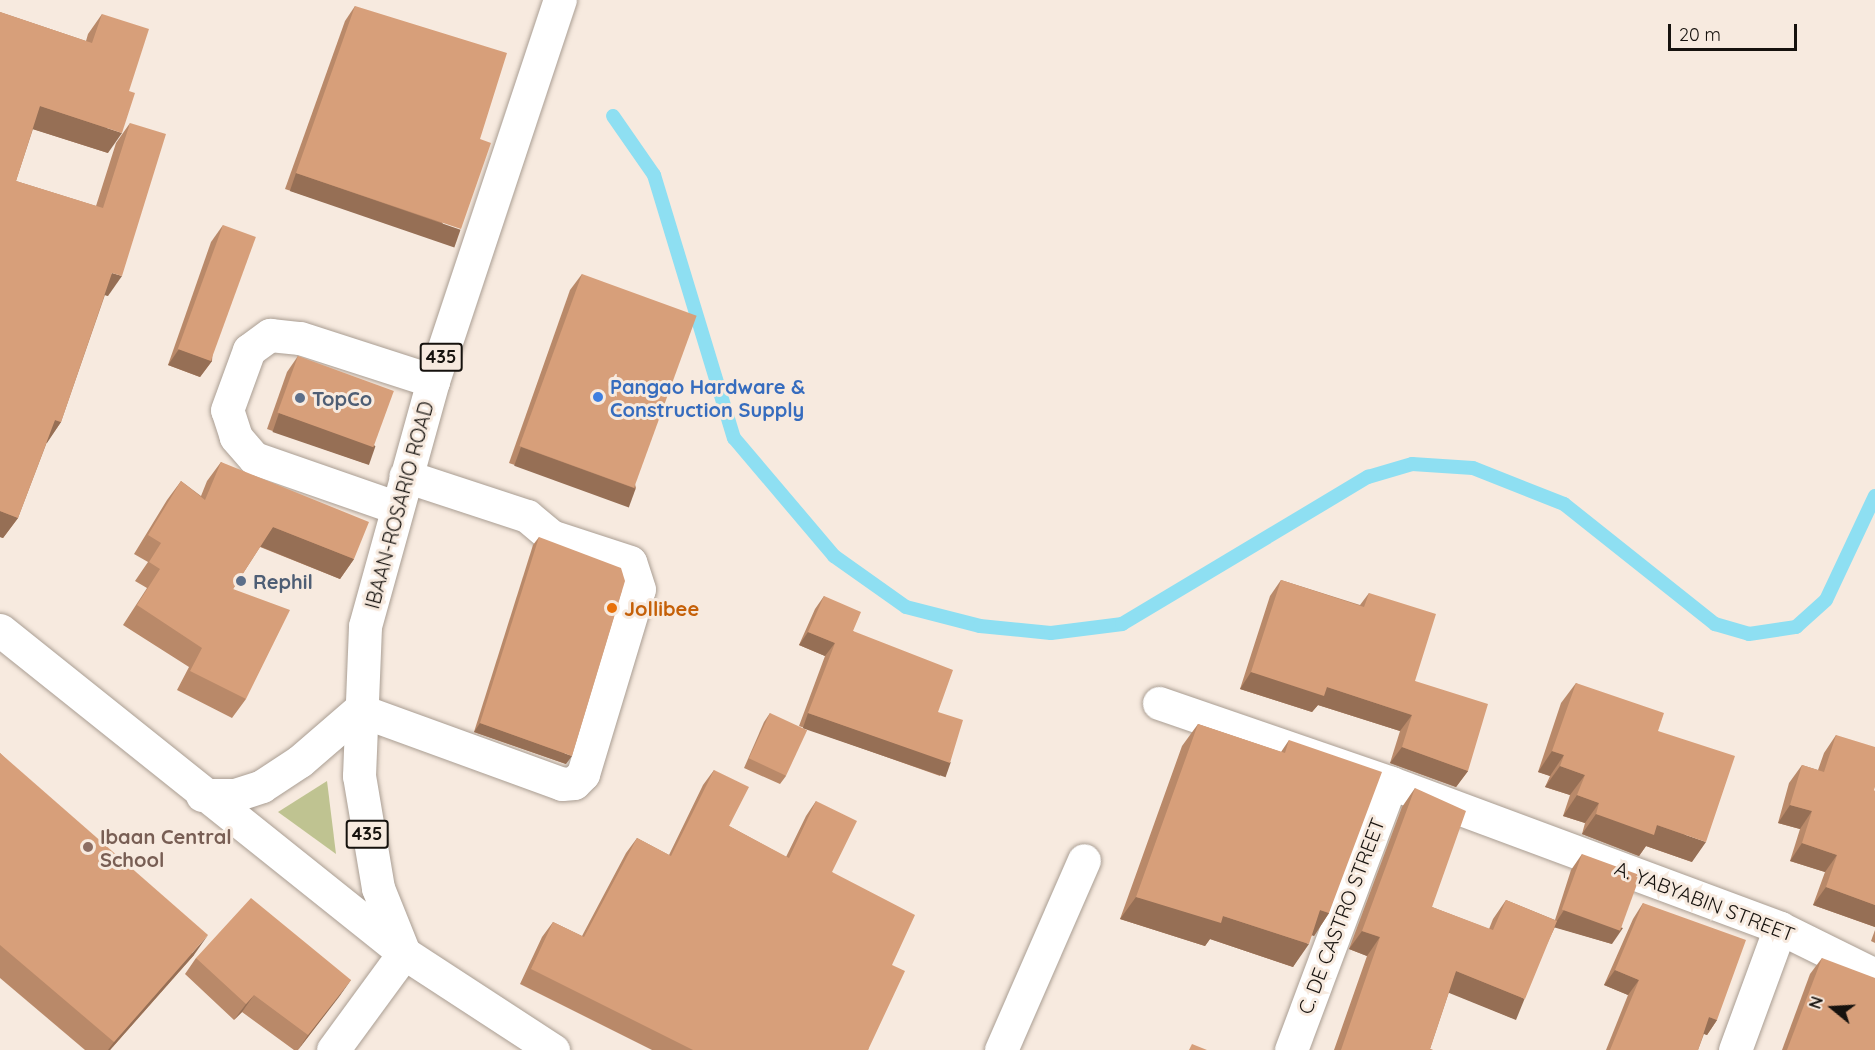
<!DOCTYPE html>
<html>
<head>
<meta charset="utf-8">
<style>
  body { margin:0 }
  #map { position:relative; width:1875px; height:1050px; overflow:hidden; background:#f7eadf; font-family:Quicksand,sans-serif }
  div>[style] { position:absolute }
  .green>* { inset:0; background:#bfc391 }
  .stream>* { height:14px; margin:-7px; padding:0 7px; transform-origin:7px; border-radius:7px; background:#8edff2 }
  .roads { filter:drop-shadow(0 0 2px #aa9e93) drop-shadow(0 0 2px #aa9e93) }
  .minor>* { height:33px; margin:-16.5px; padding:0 16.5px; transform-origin:16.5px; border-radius:16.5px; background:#fff }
  .major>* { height:33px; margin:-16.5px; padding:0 16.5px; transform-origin:16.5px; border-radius:16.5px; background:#fff }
  .wall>* { inset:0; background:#b98969 }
  .shaded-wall>* { inset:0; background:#966f55; transform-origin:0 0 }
  .building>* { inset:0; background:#d79f7a; transform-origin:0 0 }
  .dots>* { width:16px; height:16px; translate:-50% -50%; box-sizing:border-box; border:3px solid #f7eadf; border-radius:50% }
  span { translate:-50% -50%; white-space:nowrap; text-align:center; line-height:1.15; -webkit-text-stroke:6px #f7eadf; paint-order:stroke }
  .shield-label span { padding:2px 4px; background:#f7eadf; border:2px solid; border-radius:4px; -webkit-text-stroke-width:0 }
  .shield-label { font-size:18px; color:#16120e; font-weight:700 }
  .shop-label { font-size:20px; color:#366cbe; font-weight:700 }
  .left { translate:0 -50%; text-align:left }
  .service-label { font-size:20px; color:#4e5e75; font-weight:700 }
  .street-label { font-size:20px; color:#16120e }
  .food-label { font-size:20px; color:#c56008; font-weight:700 }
  .education-label { font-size:20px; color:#785e54; font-weight:700 }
  .north { position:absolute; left:1803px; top:978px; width:60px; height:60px; -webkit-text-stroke:4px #f7eadf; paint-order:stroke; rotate:288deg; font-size:16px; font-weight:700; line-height:24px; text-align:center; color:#16120e }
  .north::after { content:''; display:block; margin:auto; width:21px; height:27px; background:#16120e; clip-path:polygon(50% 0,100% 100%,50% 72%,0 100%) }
  .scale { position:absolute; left:1668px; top:24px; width:129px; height:27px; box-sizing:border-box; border:3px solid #16120e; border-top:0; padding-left:8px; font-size:18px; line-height:21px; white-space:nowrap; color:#16120e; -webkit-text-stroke:4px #f7eadf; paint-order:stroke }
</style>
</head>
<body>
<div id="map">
  <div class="green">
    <i style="clip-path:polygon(327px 781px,336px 854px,278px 812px)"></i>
  </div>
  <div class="stream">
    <i style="left:613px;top:116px;width:72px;rotate:55.2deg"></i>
    <i style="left:654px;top:175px;width:275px;rotate:73.1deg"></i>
    <i style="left:734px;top:438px;width:155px;rotate:49.7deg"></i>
    <i style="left:834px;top:556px;width:88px;rotate:35.3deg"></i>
    <i style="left:906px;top:607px;width:76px;rotate:14.4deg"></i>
    <i style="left:980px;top:626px;width:71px;rotate:5.6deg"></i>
    <i style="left:1051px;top:633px;width:72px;rotate:-7.2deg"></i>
    <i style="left:1122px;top:624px;width:287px;rotate:-30.9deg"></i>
    <i style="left:1368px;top:477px;width:46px;rotate:-16.5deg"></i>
    <i style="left:1412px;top:464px;width:61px;rotate:3.8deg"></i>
    <i style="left:1473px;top:468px;width:98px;rotate:21.6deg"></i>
    <i style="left:1564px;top:504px;width:193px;rotate:38.5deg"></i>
    <i style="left:1715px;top:624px;width:35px;rotate:16deg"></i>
    <i style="left:1749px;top:634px;width:48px;rotate:-8.5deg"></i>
    <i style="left:1796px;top:627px;width:40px;rotate:-42deg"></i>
    <i style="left:1826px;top:600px;width:115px;rotate:-64.8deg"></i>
  </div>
  <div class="roads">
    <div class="minor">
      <i style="left:395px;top:507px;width:149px;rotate:-160.8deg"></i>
      <i style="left:254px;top:458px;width:28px;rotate:-131deg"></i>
      <i style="left:236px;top:437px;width:28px;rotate:-108deg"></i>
      <i style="left:227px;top:410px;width:64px;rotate:-69.9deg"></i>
      <i style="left:249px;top:350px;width:26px;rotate:-36deg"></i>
      <i style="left:270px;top:335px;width:30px;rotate:6deg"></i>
      <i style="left:300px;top:338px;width:140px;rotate:17.9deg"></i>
      <i style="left:1159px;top:703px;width:245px;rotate:19deg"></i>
      <i style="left:1391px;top:783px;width:415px;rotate:20.4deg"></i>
      <i style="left:1780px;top:928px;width:106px;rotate:26.3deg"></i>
      <i style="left:359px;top:710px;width:216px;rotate:20deg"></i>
      <i style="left:562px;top:784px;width:12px;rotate:-5deg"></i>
      <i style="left:574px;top:783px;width:13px;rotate:-45deg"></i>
      <i style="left:583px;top:774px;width:193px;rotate:-73.2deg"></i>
      <i style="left:639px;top:589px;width:28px;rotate:-108deg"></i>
      <i style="left:630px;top:562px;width:83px;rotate:-161.8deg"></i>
      <i style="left:551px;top:536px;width:31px;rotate:-140deg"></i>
      <i style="left:527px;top:516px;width:128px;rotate:-161.8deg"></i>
      <i style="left:333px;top:1050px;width:120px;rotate:-53.8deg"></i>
      <i style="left:1001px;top:1050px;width:207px;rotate:-66.4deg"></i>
      <i style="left:1291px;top:1050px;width:285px;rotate:-69.5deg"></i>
      <i style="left:1735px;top:1050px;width:130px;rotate:-69.8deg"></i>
    </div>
    <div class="major">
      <i style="left:0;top:630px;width:517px;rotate:38.64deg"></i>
      <i style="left:404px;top:953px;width:178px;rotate:33.1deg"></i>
      <i style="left:202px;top:795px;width:33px"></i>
      <i style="left:235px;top:795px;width:28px;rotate:-18deg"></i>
      <i style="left:262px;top:786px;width:45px;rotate:-33.3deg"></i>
      <i style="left:300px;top:761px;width:78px;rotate:-40.8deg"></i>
      <i style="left:404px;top:953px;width:70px;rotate:-111.8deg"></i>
      <i style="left:378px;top:888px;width:114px;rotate:-99.6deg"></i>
      <i style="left:359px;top:776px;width:150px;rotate:-87.7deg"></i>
      <i style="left:365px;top:626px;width:254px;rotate:-74.5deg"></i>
      <i style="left:433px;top:381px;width:402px;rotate:-71.6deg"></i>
    </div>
  </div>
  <div class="wall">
    <i style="clip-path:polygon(355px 6px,451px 244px,285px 189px,345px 21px)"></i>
    <i style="clip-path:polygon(0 12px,86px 41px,88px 34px,102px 14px,108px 153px,33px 129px,16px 181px,96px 206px,116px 143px,130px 123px,108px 296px,105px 295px,61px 422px,47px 442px,18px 518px,3px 538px,0 537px)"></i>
    <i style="clip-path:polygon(223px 225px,212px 361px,200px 377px,168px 365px,211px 242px)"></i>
    <i style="clip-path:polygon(582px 274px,636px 488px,625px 504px,509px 463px,570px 290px)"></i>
    <i style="clip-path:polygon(298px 356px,375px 446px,364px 463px,267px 429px,287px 372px)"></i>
    <i style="clip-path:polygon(221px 462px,354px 559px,340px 579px,260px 547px,233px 589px,246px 699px,232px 718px,177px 690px,189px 667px,123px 625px,147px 588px,135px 581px,148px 562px,134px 554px,167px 500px,181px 481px,201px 496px,207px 481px)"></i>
    <i style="clip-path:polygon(539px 537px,566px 764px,474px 732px,533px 545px)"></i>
    <i style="clip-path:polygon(1281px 580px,1360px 605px,1369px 593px,1415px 681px,1468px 771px,1456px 787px,1390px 763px,1400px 731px,1318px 705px,1312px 712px,1240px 689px,1270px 596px)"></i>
    <i style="clip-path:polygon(824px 596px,853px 631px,938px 712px,940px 776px,799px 726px,825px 656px,799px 645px,815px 609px)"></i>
    <i style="clip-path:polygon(1576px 683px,1658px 731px,1692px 862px,1646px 846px,1639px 856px,1582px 834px,1585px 823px,1563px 816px,1570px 795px,1545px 787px,1550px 776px,1538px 772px,1561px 703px)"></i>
    <i style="clip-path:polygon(770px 713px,786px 776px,780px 784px,744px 768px,764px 722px)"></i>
    <i style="clip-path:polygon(1198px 724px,1281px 752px,1289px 740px,1329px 913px,1314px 936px,1312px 935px,1293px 967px,1210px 939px,1205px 946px,1120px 919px,1182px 746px)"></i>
    <i style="clip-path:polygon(1836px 735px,1874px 790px,1875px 927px,1813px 905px,1825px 872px,1790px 861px,1800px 829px,1778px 823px,1789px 783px,1802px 765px,1818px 770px,1824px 753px)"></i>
    <i style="clip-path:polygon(0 753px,194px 955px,110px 1050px,85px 1050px,0 978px)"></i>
    <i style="clip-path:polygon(714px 770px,729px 826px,786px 857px,806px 816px,816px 801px,832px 872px,892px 965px,868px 1050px,652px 1050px,520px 984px,542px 937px,553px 922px,582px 936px,626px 853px,637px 838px,669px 855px,703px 785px)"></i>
    <i style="clip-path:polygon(1415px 788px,1432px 907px,1489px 929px,1493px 919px,1506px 900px,1555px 920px,1571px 870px,1582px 854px,1612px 944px,1555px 927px,1512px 1018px,1449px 992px,1430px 1049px,1433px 1050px,1334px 1050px,1367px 956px,1349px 949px,1402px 807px)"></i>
    <i style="clip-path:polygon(1643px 903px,1717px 1020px,1707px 1035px,1704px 1034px,1698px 1050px,1606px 1050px,1628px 995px,1604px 985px,1633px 919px)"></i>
    <i style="clip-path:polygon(1875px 930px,1875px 943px,1871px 941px)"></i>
    <i style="clip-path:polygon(196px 958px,351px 980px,298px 1050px,294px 1050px,242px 1012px,234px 1020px,185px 974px)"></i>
    <i style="clip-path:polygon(1822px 958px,1875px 1050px,1782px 1050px,1810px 974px)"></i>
  </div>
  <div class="shaded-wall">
    <i style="clip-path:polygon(40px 106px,122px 133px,108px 153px,26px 127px)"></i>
    <i style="left:296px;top:173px;width:174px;height:19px;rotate:19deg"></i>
    <i style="clip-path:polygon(112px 273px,122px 276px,108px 296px,98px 293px)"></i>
    <i style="clip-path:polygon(179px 349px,212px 361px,200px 377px,168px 365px)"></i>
    <i style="left:279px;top:413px;width:102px;height:20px;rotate:19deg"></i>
    <i style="clip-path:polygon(55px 420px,61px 422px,47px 443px,41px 440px)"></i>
    <i style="left:521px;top:447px;width:122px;height:20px;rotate:20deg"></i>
    <i style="clip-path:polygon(0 511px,18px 518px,3px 538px,0 537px)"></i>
    <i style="clip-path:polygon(273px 527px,354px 559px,340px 579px,259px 546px)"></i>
    <i style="clip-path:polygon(808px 632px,835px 643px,825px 656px,799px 645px)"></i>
    <i style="clip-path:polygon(1251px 672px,1327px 687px,1412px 715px,1400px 731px,1318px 705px,1312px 712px,1240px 689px)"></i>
    <i style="left:808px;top:713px;width:151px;height:16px;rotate:19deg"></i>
    <i style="clip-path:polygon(480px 723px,572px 756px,566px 764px,474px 732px)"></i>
    <i style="clip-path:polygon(1402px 747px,1468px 771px,1456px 787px,1390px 763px)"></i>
    <i style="clip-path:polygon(1552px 751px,1564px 755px,1550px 776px,1538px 772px)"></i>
    <i style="clip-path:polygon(1560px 766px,1585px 775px,1570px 795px,1545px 787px)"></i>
    <i style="clip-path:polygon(1577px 795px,1599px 803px,1585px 823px,1563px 816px)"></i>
    <i style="clip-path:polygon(1790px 805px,1812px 811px,1800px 829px,1778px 823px)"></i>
    <i style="clip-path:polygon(1596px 814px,1657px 825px,1706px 842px,1692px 862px,1646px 846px,1639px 856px,1582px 834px)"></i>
    <i style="clip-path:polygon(1802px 843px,1837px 855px,1825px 872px,1790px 861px)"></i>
    <i style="clip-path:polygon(1826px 887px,1875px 905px,1875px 927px,1813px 905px)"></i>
    <i style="clip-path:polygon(1136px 897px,1223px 916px,1309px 944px,1293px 967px,1210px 939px,1205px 946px,1120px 919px)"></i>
    <i style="clip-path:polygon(1320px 910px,1329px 913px,1314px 936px,1304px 932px)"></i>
    <i style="clip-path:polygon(1564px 910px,1623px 928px,1612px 944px,1553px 927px)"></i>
    <i style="clip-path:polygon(1362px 931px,1380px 937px,1367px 956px,1349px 949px)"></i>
    <i style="clip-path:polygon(208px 935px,194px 955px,110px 1050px,108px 1050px,114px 1042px)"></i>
    <i style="clip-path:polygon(1615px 970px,1639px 980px,1628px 995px,1604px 985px)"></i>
    <i style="left:1456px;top:971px;width:74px;height:23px;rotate:22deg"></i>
    <i style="clip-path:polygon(351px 980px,339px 997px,298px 1050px,308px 1035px)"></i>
    <i style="clip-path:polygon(254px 995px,242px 1012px,234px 1020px,246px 1004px)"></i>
    <i style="clip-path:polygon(1709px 1017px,1717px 1020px,1707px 1035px,1699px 1032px)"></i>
  </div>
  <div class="building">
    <i style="clip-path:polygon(355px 6px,507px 53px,480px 139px,491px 143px,461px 229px,296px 173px)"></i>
    <i style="clip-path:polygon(0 12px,92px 43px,102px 14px,149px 29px,129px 91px,135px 93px,122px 133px,40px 106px,16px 181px,103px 208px,130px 123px,166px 134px,122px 276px,112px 273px,61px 422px,55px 420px,18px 518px,0 511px)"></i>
    <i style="left:223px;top:225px;width:35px;height:132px;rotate:20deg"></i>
    <i style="left:582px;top:274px;width:122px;height:183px;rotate:20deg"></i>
    <i style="left:298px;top:356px;width:102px;height:60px;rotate:20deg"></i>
    <i style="clip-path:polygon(221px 462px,369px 522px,354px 559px,273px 527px,233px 589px,290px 610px,246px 699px,190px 671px,202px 648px,137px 605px,160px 569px,149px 562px,161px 543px,148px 535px,181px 481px,205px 500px)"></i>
    <i style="clip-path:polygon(539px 537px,621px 568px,625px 581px,572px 756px,480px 723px)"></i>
    <i style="clip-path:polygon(1281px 580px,1364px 607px,1369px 593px,1436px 614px,1415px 681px,1488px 704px,1468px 771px,1402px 747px,1412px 715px,1327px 687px,1324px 696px,1251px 672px)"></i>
    <i style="clip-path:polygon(824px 596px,861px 612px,853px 631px,953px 670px,938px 712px,963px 720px,950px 763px,808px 713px,835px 643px,808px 632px)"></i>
    <i style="clip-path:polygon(1576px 683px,1664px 713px,1658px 731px,1735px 756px,1706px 842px,1657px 825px,1654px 835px,1596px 814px,1599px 803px,1577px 795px,1585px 775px,1560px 766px,1564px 755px,1552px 751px)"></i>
    <i style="left:770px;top:713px;width:41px;height:50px;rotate:25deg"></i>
    <i style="clip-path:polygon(1198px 724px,1285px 753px,1289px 740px,1382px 772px,1329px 913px,1320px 910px,1309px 944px,1223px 916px,1221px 923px,1136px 897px)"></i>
    <i style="clip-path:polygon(1836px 735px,1875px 747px,1875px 787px,1874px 790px,1875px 791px,1875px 905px,1826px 887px,1837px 855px,1802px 843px,1812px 811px,1790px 805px,1802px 765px,1824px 772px)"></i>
    <i style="clip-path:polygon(0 753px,208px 935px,114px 1042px,0 945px)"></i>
    <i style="clip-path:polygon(714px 770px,749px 787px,729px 826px,789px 858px,816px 801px,857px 821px,832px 872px,915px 915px,892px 965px,905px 971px,868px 1050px,693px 1050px,531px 969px,553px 922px,584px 937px,637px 838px,671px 856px)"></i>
    <i style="clip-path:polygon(1415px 788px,1466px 811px,1432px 907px,1493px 930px,1506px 900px,1557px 921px,1525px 999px,1456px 971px,1430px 1049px,1433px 1050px,1341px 1050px,1380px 937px,1362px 931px)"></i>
    <i style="left:1582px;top:854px;width:62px;height:59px;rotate:20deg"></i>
    <i style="clip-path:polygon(251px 898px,351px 980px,308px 1035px,254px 995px,246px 1004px,196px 958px)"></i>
    <i style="clip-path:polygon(1643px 903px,1746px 940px,1717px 1020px,1709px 1017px,1698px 1050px,1610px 1050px,1639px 980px,1615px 970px)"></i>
    <i style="clip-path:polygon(1822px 958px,1875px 978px,1875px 1050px,1787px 1050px)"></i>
    <i style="clip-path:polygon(1192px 1044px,1207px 1050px,1189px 1050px)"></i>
  </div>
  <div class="dots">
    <i style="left:598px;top:397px;background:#3f7fe0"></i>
    <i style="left:300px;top:398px;background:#5c6f8a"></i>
    <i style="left:241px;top:581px;background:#5c6f8a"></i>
    <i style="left:612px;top:608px;background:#e8710a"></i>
    <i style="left:88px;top:847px;background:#8d6e63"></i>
  </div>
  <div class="shield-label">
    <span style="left:441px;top:357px">435</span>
    <span style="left:367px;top:834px">435</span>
  </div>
  <div class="shop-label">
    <span class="left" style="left:610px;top:398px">Pangao Hardware &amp;<br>Construction Supply</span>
  </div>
  <div class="service-label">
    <span class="left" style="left:312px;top:398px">TopCo</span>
    <span class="left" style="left:253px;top:581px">Rephil</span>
  </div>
  <div class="street-label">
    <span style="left:399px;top:505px;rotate:-75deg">IBAAN-ROSARIO ROAD</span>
    <span style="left:1705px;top:901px;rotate:21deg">A. YABYABIN STREET</span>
    <span style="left:1341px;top:916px;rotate:-69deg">C. DE CASTRO STREET</span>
  </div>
  <div class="food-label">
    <span class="left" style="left:624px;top:608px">Jollibee</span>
  </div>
  <div class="education-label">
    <span class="left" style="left:100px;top:848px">Ibaan Central<br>School</span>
  </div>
  <div class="north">N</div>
  <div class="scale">20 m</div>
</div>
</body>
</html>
